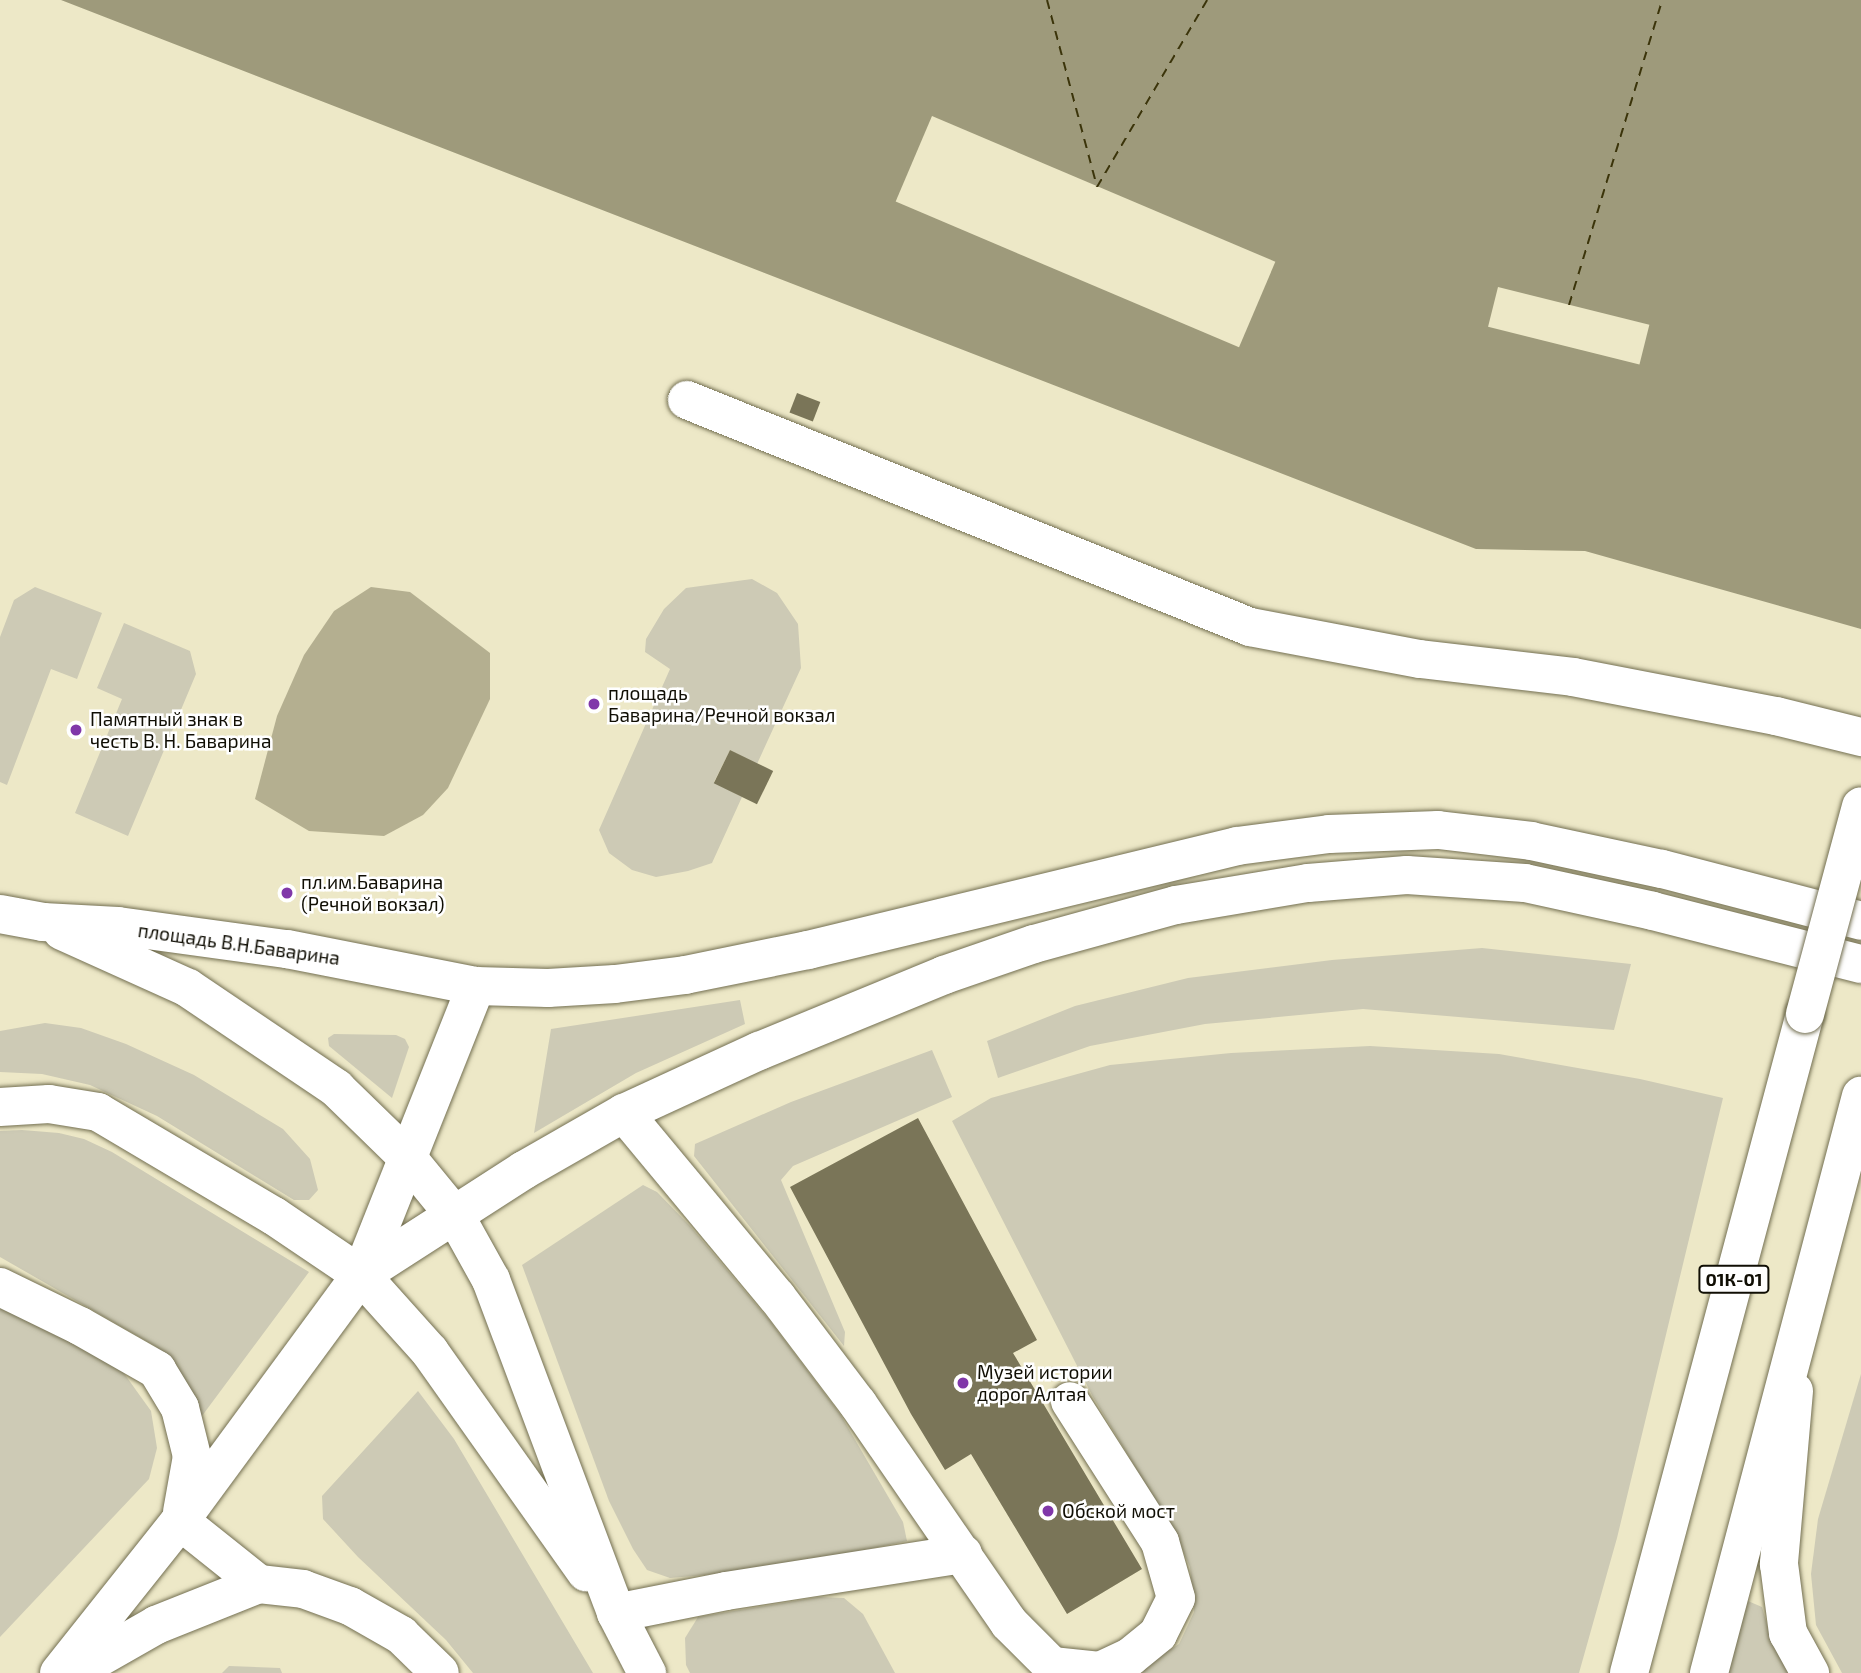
<!DOCTYPE html>
<html>
<head>
<meta charset="utf-8">
<style>
  body { margin:0 }
  #map { position:relative; width:1861px; height:1673px; overflow:hidden; background:#ede8c7; font-family:"Exo 2",sans-serif }
  div>[style] { position:absolute }
  .green>* { inset:0; background:#cdcab5 }
  .forest>* { inset:0; background:#b4af90 }
  .water>* { inset:0; background:#9e9a7b }
  .pier>* { inset:0; background:#ede8c7; transform-origin:0 0 }
  .ferry>* { height:2px; margin-top:-1px; transform-origin:0; background:repeating-linear-gradient(90deg,#3b340a 0 9px,transparent 0 16px) }
  .building>* { inset:0; background:#7a7558; transform-origin:0 0 }
  .roads { filter:drop-shadow(0 0 2px #736f51) drop-shadow(0 0 2px #736f51) }
  .minor>* { height:38px; margin:-19px; padding:0 19px; transform-origin:19px; border-radius:19px; background:#fff }
  .major>* { height:38px; margin:-19px; padding:0 19px; transform-origin:19px; border-radius:19px; background:#fff }
  .highway>* { height:38px; margin:-19px; padding:0 19px; transform-origin:19px; border-radius:19px; background:#fff }
  .bridges { filter:drop-shadow(0 0 2px #736f51) drop-shadow(0 0 2px #736f51) }
  .highway-bridge>* { height:38px; margin:-19px; padding:0 19px; transform-origin:19px; border-radius:19px; background:#fff }
  .dots>* { width:19px; height:19px; translate:-50% -50%; box-sizing:border-box; border:4px solid #fff; border-radius:50% }
  span { translate:-50% -50%; white-space:nowrap; text-align:center; line-height:1.15; -webkit-text-stroke:5px #fff; paint-order:stroke }
  .shield-label span { padding:2px 5px; background:#fff; border:2px solid; border-radius:5px; -webkit-text-stroke-width:0 }
  .shield-label { font-size:18px; color:#100e04; font-weight:700 }
  .poi-label { font-size:19px; color:#100e04 }
  .left { translate:0 -50%; text-align:left }
  .street-label { font-size:19px; color:#100e04 }
</style>
</head>
<body>
<div id="map">
  <div class="green">
    <i style="clip-path:polygon(752px 579px,777px 593px,798px 624px,801px 668px,757px 764px,730px 750px,714px 782px,742px 797px,712px 863px,688px 871px,656px 877px,632px 870px,609px 853px,599px 830px,670px 669px,645px 652px,646px 639px,664px 609px,686px 588px)"></i>
    <i style="clip-path:polygon(35px 587px,102px 613px,77px 679px,51px 669px,7px 785px,0 782px,0 637px,14px 600px)"></i>
    <i style="clip-path:polygon(124px 623px,190px 651px,196px 674px,128px 836px,75px 813px,122px 699px,97px 688px)"></i>
    <i style="clip-path:polygon(1482px 948px,1631px 964px,1614px 1030px,1363px 1009px,1205px 1024px,1090px 1046px,998px 1078px,987px 1041px,1075px 1006px,1188px 978px,1332px 960px)"></i>
    <i style="clip-path:polygon(740px 1000px,745px 1024px,636px 1073px,534px 1133px,551px 1029px)"></i>
    <i style="clip-path:polygon(45px 1023px,81px 1028px,126px 1044px,194px 1075px,283px 1129px,310px 1159px,318px 1190px,309px 1200px,294px 1200px,157px 1116px,90px 1085px,42px 1074px,0 1072px,0 1031px)"></i>
    <i style="clip-path:polygon(334px 1034px,396px 1035px,405px 1039px,409px 1047px,392px 1098px,329px 1046px,328px 1038px)"></i>
    <i style="clip-path:polygon(1370px 1046px,1499px 1054px,1640px 1079px,1723px 1098px,1617px 1538px,1579px 1673px,1133px 1673px,1179px 1644px,1194px 1612px,1190px 1567px,1175px 1533px,1093px 1397px,952px 1121px,991px 1098px,1110px 1065px,1231px 1053px)"></i>
    <i style="clip-path:polygon(932px 1050px,952px 1097px,793px 1166px,781px 1180px,845px 1332px,844px 1346px,694px 1156px,695px 1144px,791px 1102px)"></i>
    <i style="clip-path:polygon(22px 1130px,59px 1133px,84px 1139px,112px 1152px,309px 1272px,196px 1424px,173px 1364px,155px 1346px,0 1257px,0 1131px)"></i>
    <i style="clip-path:polygon(643px 1185px,657px 1192px,690px 1226px,770px 1321px,840px 1414px,903px 1522px,907px 1541px,817px 1560px,705px 1575px,670px 1578px,647px 1570px,633px 1549px,609px 1501px,522px 1265px)"></i>
    <i style="clip-path:polygon(0 1304px,118px 1365px,151px 1411px,157px 1448px,149px 1479px,0 1637px)"></i>
    <i style="clip-path:polygon(1861px 1374px,1861px 1673px,1842px 1673px,1816px 1625px,1811px 1574px,1818px 1519px)"></i>
    <i style="clip-path:polygon(418px 1391px,454px 1439px,593px 1673px,473px 1673px,446px 1640px,358px 1557px,323px 1519px,322px 1496px)"></i>
    <i style="clip-path:polygon(819px 1597px,844px 1598px,863px 1614px,895px 1673px,690px 1673px,686px 1665px,685px 1638px,698px 1617px)"></i>
    <i style="clip-path:polygon(1748px 1601px,1762px 1607px,1772px 1642px,1789px 1673px,1728px 1673px)"></i>
    <i style="clip-path:polygon(229px 1666px,280px 1668px,282px 1673px,222px 1673px)"></i>
  </div>
  <div class="forest">
    <i style="clip-path:polygon(371px 587px,410px 592px,490px 653px,490px 699px,448px 788px,423px 815px,384px 836px,309px 831px,255px 799px,277px 716px,304px 655px,334px 611px)"></i>
  </div>
  <div class="water">
    <i style="clip-path:polygon(61px 0,1861px 0,1861px 629px,1585px 551px,1476px 549px)"></i>
  </div>
  <div class="pier">
    <i style="left:932px;top:116px;width:373px;height:93px;rotate:23deg"></i>
    <i style="left:1498px;top:287px;width:156px;height:41px;rotate:14deg"></i>
  </div>
  <div class="ferry">
    <i style="left:1047px;top:0;width:193px;rotate:75deg"></i>
    <i style="left:1097px;top:187px;width:217px;rotate:-59.5deg"></i>
    <i style="left:1569px;top:305px;width:319px;rotate:-73deg"></i>
  </div>
  <div class="building">
    <i style="left:797px;top:393px;width:25px;height:21px;rotate:21deg"></i>
    <i style="left:730px;top:750px;width:48px;height:37px;rotate:26deg"></i>
    <i style="clip-path:polygon(918px 1118px,1037px 1340px,1013px 1353px,1142px 1569px,1067px 1614px,971px 1454px,945px 1470px,911px 1414px,790px 1187px)"></i>
  </div>
  <div class="roads">
    <div class="minor">
      <i style="left:687px;top:400px;width:607px;rotate:21.96deg"></i>
      <i style="left:1250px;top:627px;width:173px;rotate:10.7deg"></i>
      <i style="left:1420px;top:659px;width:154px;rotate:6.7deg"></i>
      <i style="left:1573px;top:677px;width:207px;rotate:10.9deg"></i>
      <i style="left:1776px;top:716px;width:88px;rotate:13.9deg"></i>
      <i style="left:624px;top:1113px;width:239px;rotate:50.3deg"></i>
      <i style="left:777px;top:1297px;width:134px;rotate:52.9deg"></i>
      <i style="left:858px;top:1404px;width:266px;rotate:55.4deg"></i>
      <i style="left:1009px;top:1623px;width:61px;rotate:45deg"></i>
      <i style="left:1052px;top:1666px;width:48px;rotate:5.9deg"></i>
      <i style="left:1100px;top:1671px;width:33px;rotate:-25deg"></i>
      <i style="left:1130px;top:1657px;width:36px;rotate:-39deg"></i>
      <i style="left:1158px;top:1634px;width:40px;rotate:-63.4deg"></i>
      <i style="left:1176px;top:1598px;width:58px;rotate:-105.9deg"></i>
      <i style="left:1160px;top:1542px;width:167px;rotate:-122.6deg"></i>
      <i style="left:616px;top:1613px;width:112px;rotate:-11.3deg"></i>
      <i style="left:726px;top:1591px;width:240px;rotate:-8.9deg"></i>
    </div>
    <div class="major">
      <i style="left:0;top:914px;width:44px;rotate:10.5deg"></i>
      <i style="left:43px;top:922px;width:75px;rotate:3.1deg"></i>
      <i style="left:118px;top:926px;width:171px;rotate:7.8deg"></i>
      <i style="left:287px;top:949px;width:193px;rotate:11.1deg"></i>
      <i style="left:476px;top:986px;width:72px;rotate:1.6deg"></i>
      <i style="left:548px;top:988px;width:67px;rotate:-3.4deg"></i>
      <i style="left:615px;top:984px;width:71px;rotate:-7.3deg"></i>
      <i style="left:685px;top:975px;width:126px;rotate:-11.5deg"></i>
      <i style="left:808px;top:950px;width:441px;rotate:-13.6deg"></i>
      <i style="left:1237px;top:846px;width:93px;rotate:-7.4deg"></i>
      <i style="left:1329px;top:834px;width:109px;rotate:-2.1deg"></i>
      <i style="left:1438px;top:830px;width:94px;rotate:6.7deg"></i>
      <i style="left:1531px;top:841px;width:134px;rotate:12.1deg"></i>
      <i style="left:1662px;top:869px;width:206px;rotate:14.6deg"></i>
      <i style="left:62px;top:931px;width:138px;rotate:24.3deg"></i>
      <i style="left:188px;top:988px;width:179px;rotate:34deg"></i>
      <i style="left:336px;top:1088px;width:98px;rotate:44.2deg"></i>
      <i style="left:406px;top:1156px;width:79px;rotate:50.7deg"></i>
      <i style="left:456px;top:1217px;width:72px;rotate:60.9deg"></i>
      <i style="left:491px;top:1280px;width:356px;rotate:69.4deg"></i>
      <i style="left:616px;top:1613px;width:68px;rotate:62.7deg"></i>
      <i style="left:0;top:1107px;width:49px;rotate:-3.5deg"></i>
      <i style="left:49px;top:1104px;width:50px;rotate:9.3deg"></i>
      <i style="left:98px;top:1112px;width:204px;rotate:30.6deg"></i>
      <i style="left:274px;top:1216px;width:105px;rotate:34.1deg"></i>
      <i style="left:361px;top:1275px;width:103px;rotate:48.1deg"></i>
      <i style="left:430px;top:1352px;width:270px;rotate:54.7deg"></i>
      <i style="left:361px;top:1275px;width:194px;rotate:-32.8deg"></i>
      <i style="left:524px;top:1170px;width:115px;rotate:-29.7deg"></i>
      <i style="left:624px;top:1113px;width:149px;rotate:-24.7deg"></i>
      <i style="left:759px;top:1051px;width:200px;rotate:-22.3deg"></i>
      <i style="left:944px;top:975px;width:95px;rotate:-19deg"></i>
      <i style="left:1034px;top:944px;width:147px;rotate:-15.4deg"></i>
      <i style="left:1176px;top:905px;width:134px;rotate:-9.5deg"></i>
      <i style="left:1308px;top:883px;width:99px;rotate:-4.6deg"></i>
      <i style="left:1407px;top:875px;width:118px;rotate:3.9deg"></i>
      <i style="left:1525px;top:883px;width:131px;rotate:12.3deg"></i>
      <i style="left:1653px;top:911px;width:215px;rotate:14.3deg"></i>
      <i style="left:0;top:1287px;width:89px;rotate:26deg"></i>
      <i style="left:80px;top:1326px;width:89px;rotate:29.7deg"></i>
      <i style="left:157px;top:1370px;width:44px;rotate:58.8deg"></i>
      <i style="left:180px;top:1408px;width:49px;rotate:76deg"></i>
      <i style="left:192px;top:1456px;width:57px;rotate:100.1deg"></i>
      <i style="left:1794px;top:1391px;width:174px;rotate:95deg"></i>
      <i style="left:1779px;top:1564px;width:70px;rotate:82.6deg"></i>
      <i style="left:1788px;top:1633px;width:46px;rotate:61.2deg"></i>
      <i style="left:180px;top:1521px;width:101px;rotate:38.6deg"></i>
      <i style="left:59px;top:1673px;width:194px;rotate:-51.5deg"></i>
      <i style="left:180px;top:1521px;width:305px;rotate:-53.7deg"></i>
      <i style="left:361px;top:1275px;width:311px;rotate:-68.3deg"></i>
      <i style="left:72px;top:1673px;width:97px;rotate:-29.7deg"></i>
      <i style="left:156px;top:1625px;width:111px;rotate:-21.7deg"></i>
      <i style="left:259px;top:1584px;width:44px;rotate:6.5deg"></i>
      <i style="left:303px;top:1589px;width:50px;rotate:19.9deg"></i>
      <i style="left:350px;top:1606px;width:59px;rotate:29.6deg"></i>
      <i style="left:401px;top:1635px;width:54px;rotate:44.3deg"></i>
    </div>
    <div class="highway">
      <i style="left:1629px;top:1673px;width:682px;rotate:-75.05deg"></i>
      <i style="left:1709px;top:1673px;width:597px;rotate:-75.24deg"></i>
    </div>
  </div>
  <div class="bridges">
    <div class="highway-bridge">
      <i style="left:1805px;top:1014px;width:215px;rotate:-74.9deg"></i>
    </div>
  </div>
  <div class="dots">
    <i style="left:594px;top:704px;background:#8037a9"></i>
    <i style="left:76px;top:730px;background:#8037a9"></i>
    <i style="left:287px;top:893px;background:#8037a9"></i>
    <i style="left:963px;top:1383px;background:#8037a9"></i>
    <i style="left:1048px;top:1511px;background:#8037a9"></i>
  </div>
  <div class="shield-label">
    <span style="left:1734px;top:1279px">01К-01</span>
  </div>
  <div class="poi-label">
    <span class="left" style="left:608px;top:704px">площадь<br>Баварина/Речной вокзал</span>
    <span class="left" style="left:90px;top:730px">Памятный знак в<br>честь В. Н. Баварина</span>
    <span class="left" style="left:301px;top:893px">пл.им.Баварина<br>(Речной вокзал)</span>
    <span class="left" style="left:977px;top:1383px">Музей истории<br>дорог Алтая</span>
    <span class="left" style="left:1062px;top:1511px">Обской мост</span>
  </div>
  <div class="street-label">
    <span style="left:239px;top:944px;rotate:8deg">площадь В.Н.Баварина</span>
  </div>
</div>
</body>
</html>
